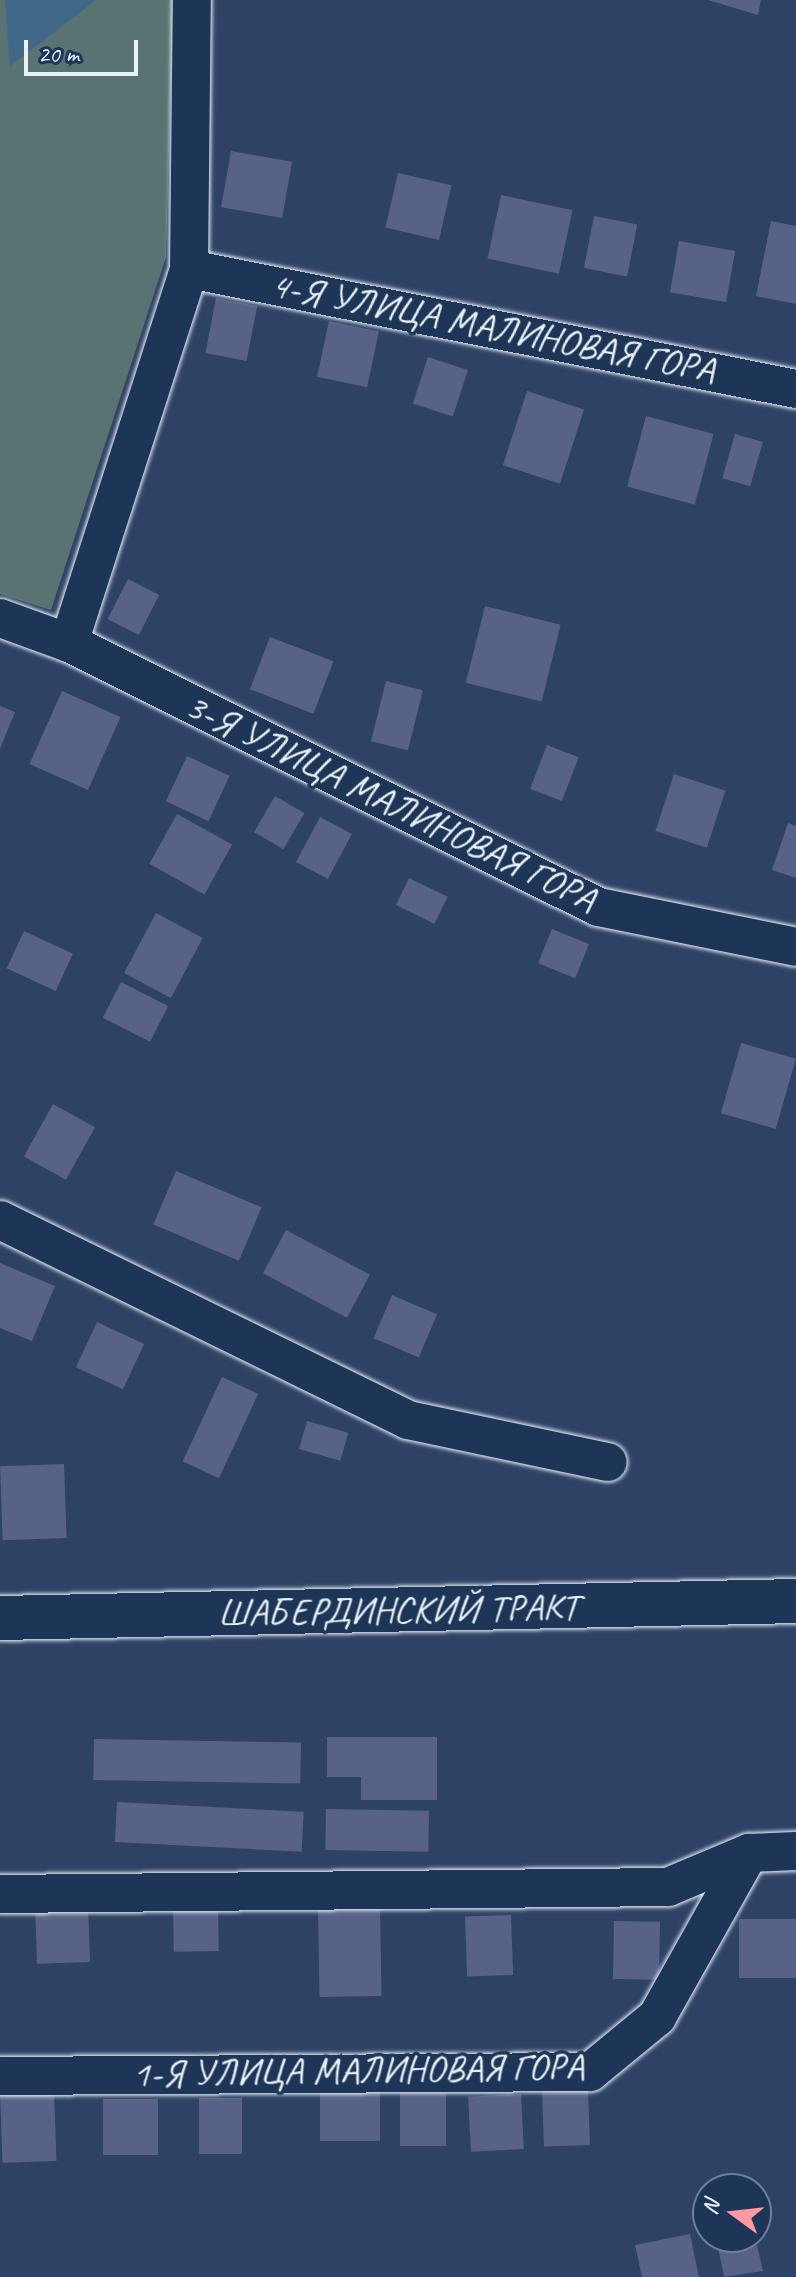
<!DOCTYPE html>
<html>
<head>
<meta charset="utf-8">
<style>
  body { margin:0 }
  #map { position:relative; width:796px; height:2277px; overflow:hidden; background:#2e4265; font-family:Caveat,sans-serif }
  div>[style] { position:absolute }
  .green>* { inset:0; background:#587371 }
  .water>* { inset:0; background:#416889 }
  .building>* { inset:0; background:#586288; transform-origin:0 0 }
  .roads { filter:drop-shadow(0 0 2px #e8f1f8) drop-shadow(0 0 2px #e8f1f8) }
  .minor>* { height:38px; margin:-19px; padding:0 19px; transform-origin:19px; border-radius:19px; background:#1d3557 }
  .major>* { height:44px; margin:-22px; padding:0 22px; transform-origin:22px; border-radius:22px; background:#1d3557 }
  span { translate:-50% -50%; white-space:nowrap; text-align:center; line-height:1.15; -webkit-text-stroke:7px #1d3557; paint-order:stroke }
  .street-label { font-size:38px; color:#e8f1f8 }
  .north { position:absolute; left:692px; top:2173px; width:80px; height:80px; box-sizing:border-box; background:#1d3557; border:2px solid #6e8097; border-radius:50%; rotate:285deg; font-size:22px; font-weight:700; line-height:32px; text-align:center; color:#e8f1f8 }
  .north::after { content:''; display:block; margin:auto; width:28px; height:36px; background:#ff9aa2; clip-path:polygon(50% 0,100% 100%,50% 72%,0 100%) }
  .scale { position:absolute; left:24px; top:40px; width:114px; height:36px; box-sizing:border-box; border:4px solid #e8f1f8; border-top:0; padding-left:10px; font-size:24px; line-height:28px; white-space:nowrap; color:#e8f1f8; -webkit-text-stroke:6px #1d3557; paint-order:stroke }
</style>
</head>
<body>
<div id="map">
  <div class="green">
    <i style="clip-path:polygon(0 0,173px 0,166px 257px,51px 610px,0 594px)"></i>
  </div>
  <div class="water">
    <i style="clip-path:polygon(5px 0,96px 0,10px 66px)"></i>
  </div>
  <div class="building">
    <i style="clip-path:polygon(708px 0,761px 0,758px 15px)"></i>
    <i style="left:231px;top:151px;width:62px;height:57px;rotate:10deg"></i>
    <i style="left:398px;top:173px;width:55px;height:56px;rotate:13deg"></i>
    <i style="left:501px;top:195px;width:73px;height:65px;rotate:12deg"></i>
    <i style="left:594px;top:216px;width:44px;height:53px;rotate:11deg"></i>
    <i style="clip-path:polygon(771px 221px,796px 226px,796px 304px,756px 296px)"></i>
    <i style="left:679px;top:241px;width:57px;height:52px;rotate:10deg"></i>
    <i style="left:216px;top:298px;width:42px;height:56px;rotate:11deg"></i>
    <i style="left:329px;top:321px;width:51px;height:57px;rotate:12deg"></i>
    <i style="left:428px;top:357px;width:42px;height:49px;rotate:18deg"></i>
    <i style="left:527px;top:391px;width:60px;height:78px;rotate:18deg"></i>
    <i style="left:646px;top:416px;width:70px;height:73px;rotate:15deg"></i>
    <i style="left:735px;top:434px;width:29px;height:46px;rotate:16deg"></i>
    <i style="left:128px;top:579px;width:35px;height:45px;rotate:27deg"></i>
    <i style="left:485px;top:606px;width:78px;height:79px;rotate:14deg"></i>
    <i style="left:270px;top:637px;width:68px;height:56px;rotate:21deg"></i>
    <i style="left:386px;top:681px;width:38px;height:62px;rotate:14deg"></i>
    <i style="left:62px;top:691px;width:64px;height:80px;rotate:24deg"></i>
    <i style="clip-path:polygon(0 706px,15px 712px,0 749px)"></i>
    <i style="left:547px;top:745px;width:34px;height:47px;rotate:21deg"></i>
    <i style="left:187px;top:756px;width:47px;height:50px;rotate:25deg"></i>
    <i style="left:674px;top:774px;width:54px;height:60px;rotate:18deg"></i>
    <i style="left:275px;top:796px;width:34px;height:42px;rotate:30deg"></i>
    <i style="left:177px;top:814px;width:63px;height:57px;rotate:29deg"></i>
    <i style="left:320px;top:817px;width:36px;height:51px;rotate:28deg"></i>
    <i style="clip-path:polygon(788px 823px,796px 826px,796px 878px,772px 870px)"></i>
    <i style="left:409px;top:878px;width:43px;height:30px;rotate:26deg"></i>
    <i style="left:156px;top:913px;width:53px;height:68px;rotate:28deg"></i>
    <i style="left:552px;top:929px;width:40px;height:37px;rotate:22deg"></i>
    <i style="left:24px;top:931px;width:54px;height:41px;rotate:25deg"></i>
    <i style="left:121px;top:982px;width:53px;height:40px;rotate:27deg"></i>
    <i style="left:741px;top:1043px;width:57px;height:73px;rotate:16deg"></i>
    <i style="left:53px;top:1104px;width:48px;height:60px;rotate:29deg"></i>
    <i style="left:176px;top:1171px;width:93px;height:58px;rotate:23deg"></i>
    <i style="left:286px;top:1230px;width:95px;height:49px;rotate:28deg"></i>
    <i style="clip-path:polygon(0 1263px,55px 1286px,32px 1341px,0 1328px)"></i>
    <i style="left:392px;top:1295px;width:49px;height:47px;rotate:23deg"></i>
    <i style="left:97px;top:1322px;width:52px;height:50px;rotate:25deg"></i>
    <i style="left:222px;top:1377px;width:40px;height:93px;rotate:25deg"></i>
    <i style="left:307px;top:1421px;width:43px;height:29px;rotate:16deg"></i>
    <i style="left:64px;top:1464px;width:74px;height:64px;rotate:88deg"></i>
    <i style="clip-path:polygon(327px 1737px,437px 1737px,437px 1800px,361px 1800px,361px 1777px,327px 1777px)"></i>
    <i style="left:94px;top:1739px;width:207px;height:41px;rotate:1deg"></i>
    <i style="left:117px;top:1802px;width:187px;height:40px;rotate:3deg"></i>
    <i style="left:326px;top:1809px;width:103px;height:41px;rotate:1deg"></i>
    <i style="left:88px;top:1904px;width:58px;height:53px;rotate:88deg"></i>
    <i style="left:218px;top:1905px;width:46px;height:45px;rotate:89deg"></i>
    <i style="left:380px;top:1908px;width:88px;height:62px;rotate:89deg"></i>
    <i style="left:511px;top:1915px;width:60px;height:46px;rotate:88deg"></i>
    <i style="left:796px;top:1919px;width:59px;height:57px;rotate:90deg"></i>
    <i style="left:614px;top:1921px;width:46px;height:58px;rotate:1deg"></i>
    <i style="left:380px;top:2089px;width:52px;height:60px;rotate:90deg"></i>
    <i style="left:54px;top:2090px;width:71px;height:54px;rotate:88deg"></i>
    <i style="left:588px;top:2090px;width:55px;height:46px;rotate:88deg"></i>
    <i style="left:446px;top:2093px;width:53px;height:46px;rotate:90deg"></i>
    <i style="left:521px;top:2094px;width:55px;height:53px;rotate:87deg"></i>
    <i style="left:242px;top:2098px;width:56px;height:43px;rotate:90deg"></i>
    <i style="left:103px;top:2099px;width:55px;height:56px"></i>
    <i style="clip-path:polygon(690px 2234px,699px 2277px,642px 2277px,635px 2245px)"></i>
    <i style="clip-path:polygon(716px 2237px,755px 2237px,763px 2271px,724px 2277px)"></i>
  </div>
  <div class="roads">
    <div class="minor">
      <i style="left:189px;top:269px;width:619px;rotate:11.18deg"></i>
      <i style="left:0;top:618px;width:73px;rotate:19.9deg"></i>
      <i style="left:69px;top:643px;width:591px;rotate:26.52deg"></i>
      <i style="left:598px;top:907px;width:202px;rotate:11.4deg"></i>
      <i style="left:69px;top:643px;width:393px;rotate:-72.2deg"></i>
      <i style="left:189px;top:269px;width:269px;rotate:-89.4deg"></i>
      <i style="left:0;top:1220px;width:454px;rotate:26.1deg"></i>
      <i style="left:408px;top:1420px;width:204px;rotate:11.9deg"></i>
      <i style="left:0;top:1894px;width:668px;rotate:-0.6deg"></i>
      <i style="left:668px;top:1887px;width:88px;rotate:-22.8deg"></i>
      <i style="left:0;top:2076px;width:590px;rotate:-0.39deg"></i>
      <i style="left:590px;top:2072px;width:87px;rotate:-39.4deg"></i>
      <i style="left:657px;top:2017px;width:188px;rotate:-60.7deg"></i>
      <i style="left:749px;top:1853px;width:47px;rotate:-2.4deg"></i>
    </div>
    <div class="major">
      <i style="left:0;top:1618px;width:796px;rotate:-1.22deg"></i>
    </div>
  </div>
  <div class="street-label">
    <span style="left:493px;top:327px;rotate:11deg">4-Я УЛИЦА МАЛИНОВАЯ ГОРА</span>
    <span style="left:391px;top:802px;rotate:26deg">3-Я УЛИЦА МАЛИНОВАЯ ГОРА</span>
    <span style="left:398px;top:1610px;rotate:-1deg">ШАБЕРДИНСКИЙ ТРАКТ</span>
    <span style="left:358px;top:2070px;rotate:-1deg">1-Я УЛИЦА МАЛИНОВАЯ ГОРА</span>
  </div>
  <div class="north">N</div>
  <div class="scale">20 m</div>
</div>
</body>
</html>
